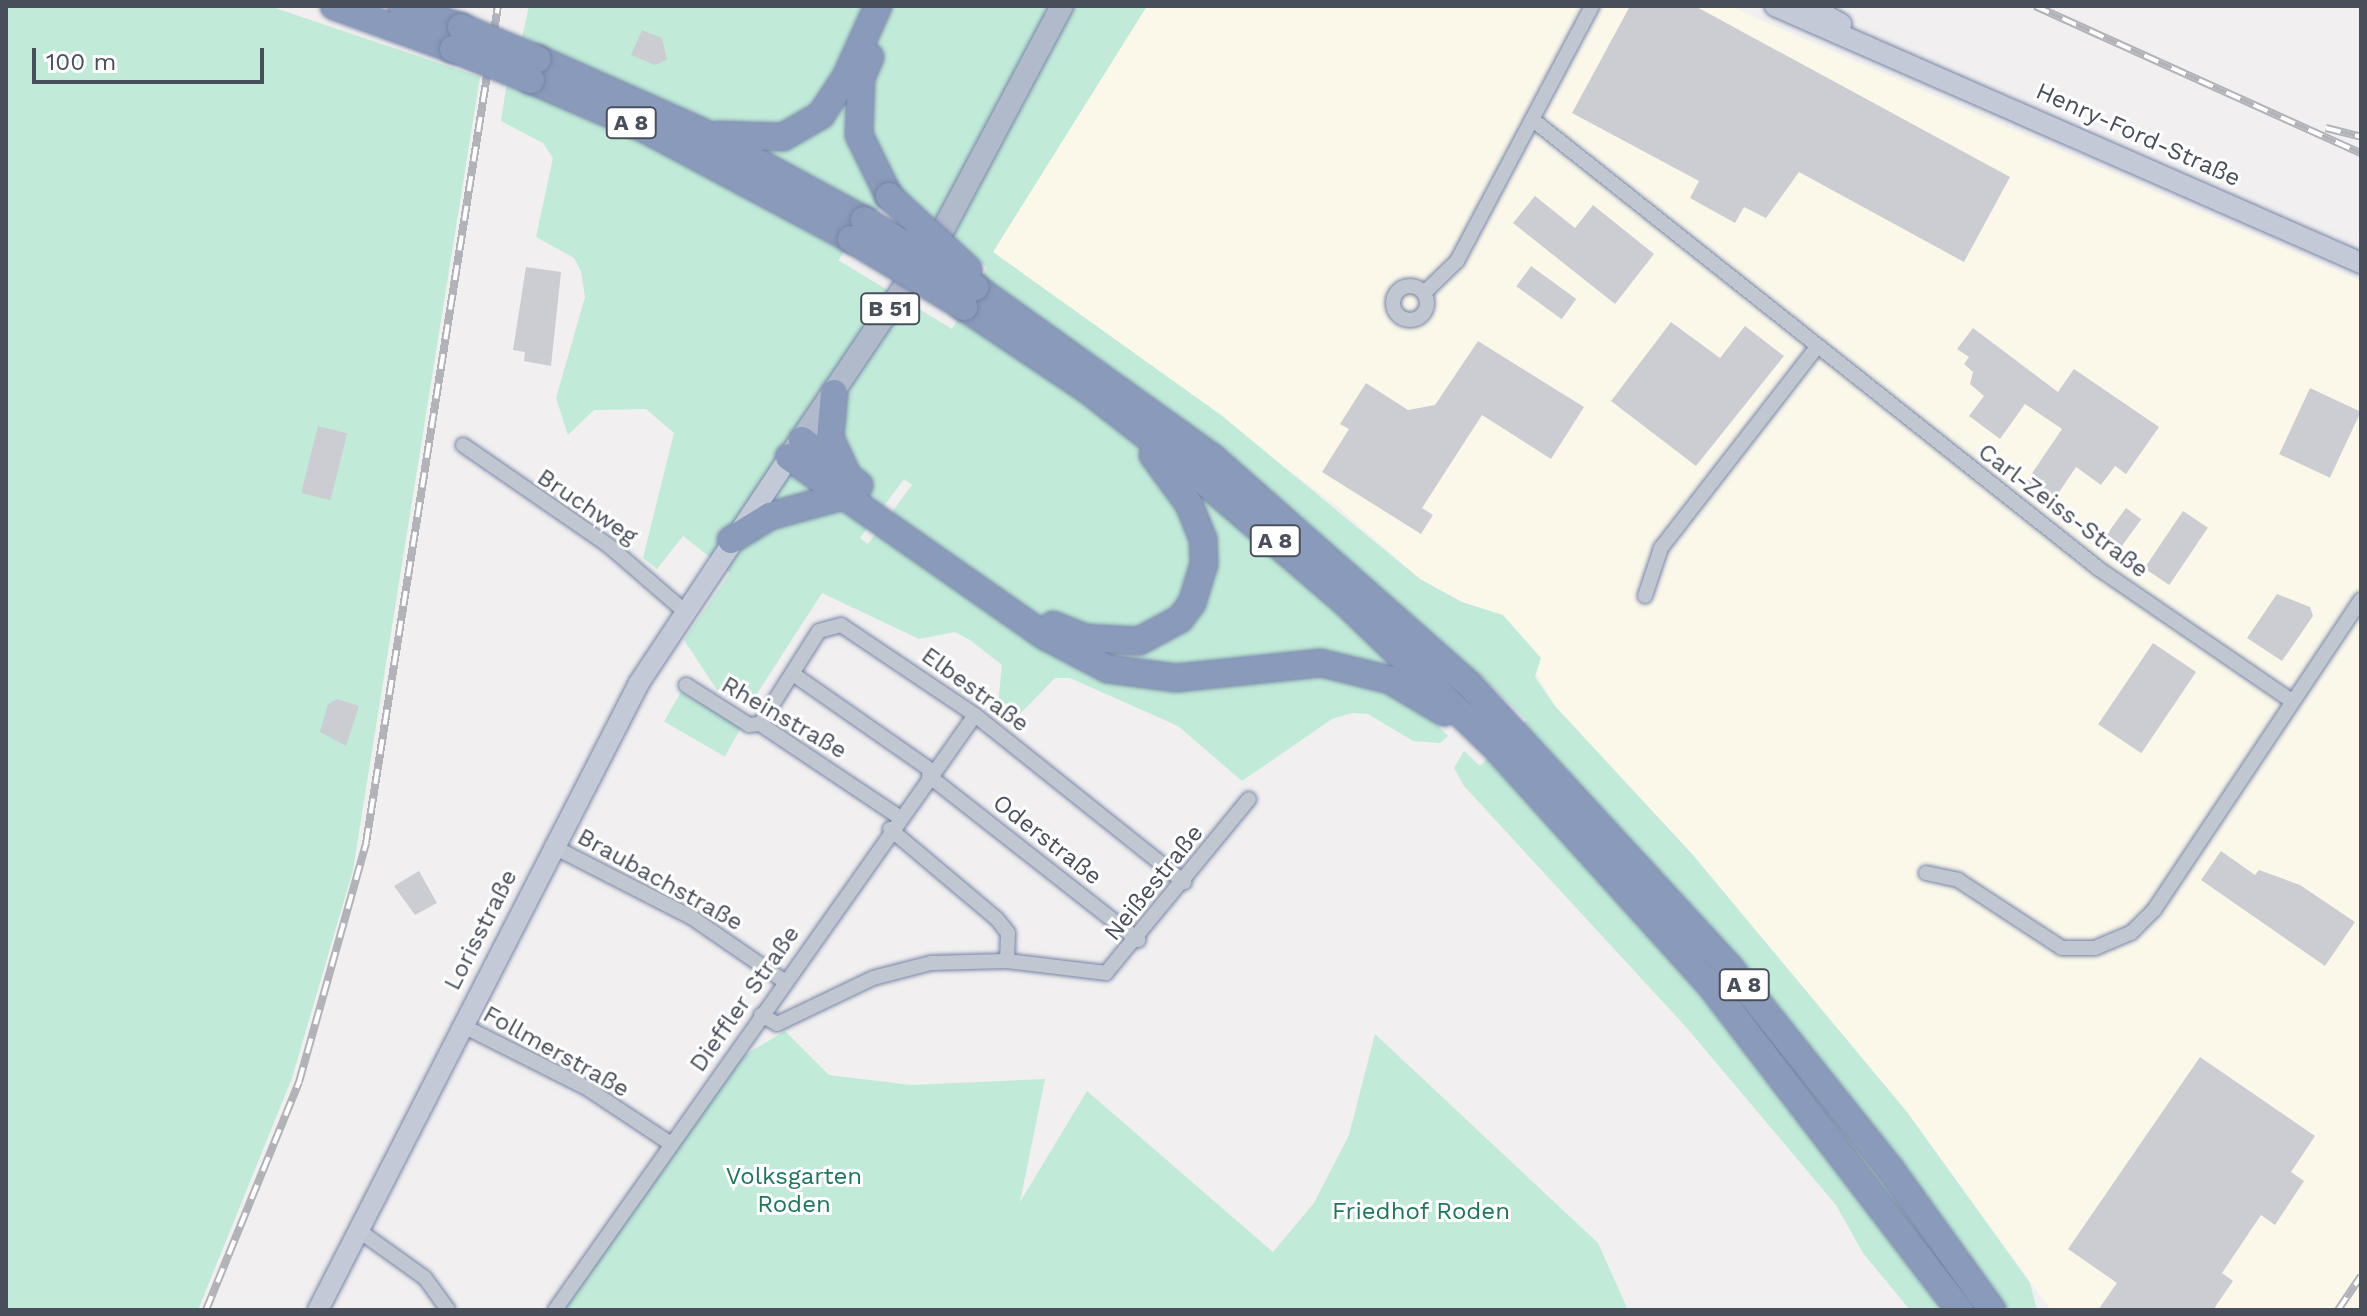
<!DOCTYPE html>
<html>
<head>
<meta charset="utf-8">
<style>
  body { margin:0 }
  #map { position:relative; width:2367px; height:1316px; overflow:hidden; background:#f1efef; font-family:"Work Sans",sans-serif }
  div>[style] { position:absolute }
  .commercial>* { inset:0; background:#fbf8ea }
  .green>* { inset:0; background:#c1ebd8; transform-origin:0 0 }
  .building>* { inset:0; background:#cccdd3; transform-origin:0 0 }
  .roads { filter:drop-shadow(0 0 2px #7685a6) drop-shadow(0 0 2px #7685a6) }
  .street>* { height:14px; margin:-7px; padding:0 7px; transform-origin:7px; border-radius:7px; background:#c0c7d0 }
  .street>.ring { margin:-7px; padding:0; box-sizing:content-box; background:none; border:14px solid #c0c7d0; border-radius:50% }
  .secondary>* { height:20px; margin:-10px; padding:0 10px; transform-origin:10px; border-radius:10px; background:#c3c9d6 }
  .primary>* { height:22px; margin:-11px; padding:0 11px; transform-origin:11px; border-radius:11px; background:#b1bacb }
  .highway>* { height:26px; margin:-13px; padding:0 13px; transform-origin:13px; border-radius:13px; background:#8a9aba }
  .rail>* { height:8px; margin-top:-4px; transform-origin:0; background:repeating-linear-gradient(90deg,#fff 0 15px,#b1b3b9 0 30px); box-sizing:border-box; border-block:2px solid #b1b3b9 }
  .bridges { filter:drop-shadow(0 0 2px #7685a6) drop-shadow(0 0 2px #7685a6) }
  .highway-bridge>* { height:26px; margin:-13px; padding:0 13px; transform-origin:13px; border-radius:13px; background:#8a9aba }
  span { translate:-50% -50%; white-space:nowrap; text-align:center; line-height:1.15; -webkit-text-stroke:6px #fff; paint-order:stroke }
  .shield-label span { padding:2px 6px; background:#fff; border:2px solid; border-radius:6px; -webkit-text-stroke-width:0 }
  .shield-label { font-size:22px; color:#484f5b; font-weight:700 }
  .street-label { font-size:24px; color:#484f5b }
  .park-label { font-size:24px; color:#1e7758 }
  .frame { position:absolute; inset:0; border:8px solid #484f5b; pointer-events:none }
  .scale { position:absolute; left:32px; top:48px; width:232px; height:36px; box-sizing:border-box; border:4px solid #484f5b; border-top:0; padding-left:10px; font-size:24px; line-height:28px; white-space:nowrap; color:#484f5b; -webkit-text-stroke:6px #fff; paint-order:stroke }
</style>
</head>
<body>
<div id="map">
  <div class="commercial">
    <i style="clip-path:polygon(1147px 6px,1729px 6px,2361px 281px,2361px 1310px,2051px 1310px,1907px 1112px,1693px 855px,1555px 706px,1503px 615px,1462px 602px,1420px 579px,1337px 506px,993px 252px)"></i>
  </div>
  <div class="green">
    <i style="clip-path:polygon(6px 6px,269px 6px,480px 77px,353px 870px,292px 1078px,198px 1310px,6px 1310px)"></i>
    <i style="clip-path:polygon(evenodd,529px 6px,1147px 6px,993px 252px,1221px 415px,1420px 579px,1462px 602px,1503px 615px,1541px 658px,1535px 677px,1555px 706px,1693px 855px,1907px 1112px,2030px 1283px,2037px 1310px,1910px 1310px,1863px 1253px,1836px 1205px,1686px 1027px,1464px 786px,1454px 768px,1464px 751px,1480px 766px,1526px 720px,1480px 675px,1435px 722px,1448px 736px,1440px 743px,1413px 741px,1368px 714px,1352px 713px,1332px 719px,1242px 781px,1178px 726px,1070px 678px,1055px 678px,1019px 715px,1009px 714px,998px 704px,1002px 665px,970px 640px,955px 632px,919px 639px,822px 593px,751px 703px,717px 690px,684px 640px,730px 573px,683px 536px,657px 569px,643px 558px,674px 433px,646px 409px,594px 410px,568px 435px,556px 398px,585px 297px,581px 271px,574px 258px,536px 237px,553px 158px,543px 143px,501px 121px,507px 82px,527px 90px,543px 46px,522px 38px,529px 6px,889px 196px,926px 216px,987px 268px,952px 329px,838px 260px,889px 196px,529px 6px,904px 479px,912px 485px,868px 544px,860px 538px,904px 479px)"></i>
    <i style="left:681px;top:692px;width:70px;height:34px;rotate:30deg"></i>
    <i style="clip-path:polygon(785px 1031px,829px 1075px,911px 1085px,1045px 1079px,1020px 1202px,1087px 1091px,1273px 1252px,1314px 1203px,1349px 1135px,1375px 1034px,1598px 1243px,1628px 1310px,563px 1310px,740px 1058px)"></i>
  </div>
  <div class="building">
    <i style="clip-path:polygon(1630px 6px,1695px 6px,2010px 177px,1964px 262px,1799px 172px,1766px 218px,1744px 207px,1735px 223px,1690px 198px,1699px 181px,1572px 113px)"></i>
    <i style="clip-path:polygon(642px 30px,662px 38px,667px 60px,655px 65px,631px 55px)"></i>
    <i style="clip-path:polygon(1535px 196px,1575px 228px,1593px 205px,1654px 254px,1615px 304px,1513px 223px)"></i>
    <i style="left:1531px;top:266px;width:56px;height:25px;rotate:36deg"></i>
    <i style="clip-path:polygon(526px 267px,561px 272px,551px 366px,524px 361px,525px 352px,513px 350px)"></i>
    <i style="clip-path:polygon(1671px 322px,1720px 358px,1745px 326px,1784px 356px,1696px 466px,1611px 401px)"></i>
    <i style="clip-path:polygon(1973px 328px,2058px 392px,2074px 369px,2159px 427px,2126px 474px,2115px 466px,2101px 485px,2076px 467px,2053px 501px,2026px 482px,2062px 429px,2025px 404px,2000px 439px,1969px 416px,1984px 396px,1970px 384px,1973px 372px,1964px 364px,1969px 357px,1957px 349px)"></i>
    <i style="clip-path:polygon(1478px 341px,1584px 407px,1551px 459px,1482px 415px,1422px 508px,1433px 515px,1421px 534px,1322px 472px,1349px 429px,1340px 424px,1366px 383px,1408px 410px,1435px 405px)"></i>
    <i style="left:2310px;top:388px;width:56px;height:73px;rotate:25deg"></i>
    <i style="left:318px;top:426px;width:30px;height:69px;rotate:14deg"></i>
    <i style="left:2126px;top:508px;width:19px;height:35px;rotate:36deg"></i>
    <i style="left:2183px;top:511px;width:30px;height:69px;rotate:34deg"></i>
    <i style="clip-path:polygon(2277px 594px,2310px 607px,2313px 616px,2282px 661px,2247px 638px)"></i>
    <i style="left:2153px;top:643px;width:52px;height:98px;rotate:34deg"></i>
    <i style="clip-path:polygon(337px 699px,359px 706px,346px 746px,320px 732px,328px 704px)"></i>
    <i style="clip-path:polygon(2221px 851px,2255px 875px,2259px 870px,2300px 885px,2355px 922px,2325px 966px,2201px 880px)"></i>
    <i style="clip-path:polygon(419px 871px,437px 903px,415px 915px,394px 886px)"></i>
    <i style="clip-path:polygon(2200px 1057px,2315px 1136px,2291px 1172px,2304px 1181px,2275px 1225px,2261px 1215px,2222px 1273px,2233px 1281px,2213px 1310px,2098px 1310px,2117px 1283px,2068px 1249px)"></i>
  </div>
  <div class="roads">
    <div class="street">
      <i style="left:1533px;top:120px;width:722px;rotate:38.42deg"></i>
      <i style="left:2099px;top:569px;width:230px;rotate:34.4deg"></i>
      <i class="ring" style="left:1393px;top:286px;width:20px;height:20px"></i>
      <i style="left:1424px;top:293px;width:46px;rotate:-44.1deg"></i>
      <i style="left:1457px;top:261px;width:289px;rotate:-62.1deg"></i>
      <i style="left:463px;top:445px;width:176px;rotate:34.6deg"></i>
      <i style="left:608px;top:545px;width:99px;rotate:40.9deg"></i>
      <i style="left:1645px;top:596px;width:51px;rotate:-71.6deg"></i>
      <i style="left:1661px;top:548px;width:254px;rotate:-52.2deg"></i>
      <i style="left:793px;top:674px;width:169px;rotate:34.9deg"></i>
      <i style="left:686px;top:685px;width:75px;rotate:32.4deg"></i>
      <i style="left:749px;top:725px;width:11px;rotate:-5deg"></i>
      <i style="left:760px;top:724px;width:167px;rotate:33.8deg"></i>
      <i style="left:760px;top:724px;width:110px;rotate:-57.6deg"></i>
      <i style="left:819px;top:631px;width:23px;rotate:-15deg"></i>
      <i style="left:841px;top:625px;width:161px;rotate:33.9deg"></i>
      <i style="left:975px;top:715px;width:268px;rotate:38.6deg"></i>
      <i style="left:929px;top:776px;width:266px;rotate:38.1deg"></i>
      <i style="left:890px;top:829px;width:140px;rotate:40.1deg"></i>
      <i style="left:997px;top:919px;width:18px;rotate:52deg"></i>
      <i style="left:1008px;top:933px;width:28px;rotate:92deg"></i>
      <i style="left:552px;top:846px;width:156px;rotate:27.1deg"></i>
      <i style="left:691px;top:917px;width:113px;rotate:34.5deg"></i>
      <i style="left:1926px;top:873px;width:33px;rotate:12deg"></i>
      <i style="left:1958px;top:880px;width:124px;rotate:33.2deg"></i>
      <i style="left:2062px;top:948px;width:33px"></i>
      <i style="left:2095px;top:948px;width:39px;rotate:-23deg"></i>
      <i style="left:2131px;top:933px;width:33px;rotate:-45deg"></i>
      <i style="left:2154px;top:910px;width:373px;rotate:-56.3deg"></i>
      <i style="left:761px;top:1015px;width:18px;rotate:29deg"></i>
      <i style="left:777px;top:1024px;width:106px;rotate:-25.6deg"></i>
      <i style="left:873px;top:978px;width:60px;rotate:-14.5deg"></i>
      <i style="left:931px;top:963px;width:76px;rotate:-1.5deg"></i>
      <i style="left:1007px;top:961px;width:100px;rotate:6.9deg"></i>
      <i style="left:1106px;top:973px;width:225px;rotate:-50.6deg"></i>
      <i style="left:461px;top:1025px;width:139px;rotate:26.6deg"></i>
      <i style="left:585px;top:1087px;width:103px;rotate:33.5deg"></i>
      <i style="left:358px;top:1230px;width:82px;rotate:35.6deg"></i>
      <i style="left:425px;top:1278px;width:39px;rotate:54deg"></i>
      <i style="left:555px;top:1310px;width:728px;rotate:-54.78deg"></i>
    </div>
    <div class="secondary">
      <i style="left:1775px;top:6px;width:640px;rotate:23.68deg"></i>
      <i style="left:1809px;top:6px;width:37px;rotate:29deg"></i>
      <i style="left:318px;top:1310px;width:704px;rotate:-62.89deg"></i>
      <i style="left:639px;top:683px;width:271px;rotate:-56.4deg"></i>
    </div>
    <div class="primary">
      <i style="left:792px;top:453px;width:274px;rotate:-56deg"></i>
      <i style="left:945px;top:226px;width:249px;rotate:-62deg"></i>
    </div>
    <div class="highway">
      <i style="left:334px;top:6px;width:127px;rotate:19.9deg"></i>
      <i style="left:402px;top:6px;width:63px;rotate:19.6deg"></i>
      <i style="left:870px;top:57px;width:23px;rotate:113deg"></i>
      <i style="left:861px;top:78px;width:57px;rotate:92deg"></i>
      <i style="left:859px;top:135px;width:68px;rotate:63.8deg"></i>
      <i style="left:538px;top:59px;width:177px;rotate:24deg"></i>
      <i style="left:700px;top:131px;width:187px;rotate:28.5deg"></i>
      <i style="left:531px;top:80px;width:126px;rotate:23.3deg"></i>
      <i style="left:647px;top:130px;width:231px;rotate:28.1deg"></i>
      <i style="left:718px;top:135px;width:65px;rotate:1.8deg"></i>
      <i style="left:783px;top:137px;width:44px;rotate:-30.1deg"></i>
      <i style="left:821px;top:115px;width:45px;rotate:-56.7deg"></i>
      <i style="left:846px;top:77px;width:78px;rotate:-65.7deg"></i>
      <i style="left:975px;top:287px;width:292px;rotate:35.7deg"></i>
      <i style="left:1212px;top:457px;width:344px;rotate:41.5deg"></i>
      <i style="left:1470px;top:685px;width:384px;rotate:47.4deg"></i>
      <i style="left:1730px;top:968px;width:258px;rotate:51.4deg"></i>
      <i style="left:1891px;top:1170px;width:173px;rotate:54.2deg"></i>
      <i style="left:964px;top:307px;width:149px;rotate:33.8deg"></i>
      <i style="left:1088px;top:390px;width:140px;rotate:38deg"></i>
      <i style="left:1198px;top:476px;width:195px;rotate:40.6deg"></i>
      <i style="left:1346px;top:603px;width:210px;rotate:44deg"></i>
      <i style="left:1497px;top:749px;width:319px;rotate:47.9deg"></i>
      <i style="left:1711px;top:986px;width:409px;rotate:52.5deg"></i>
      <i style="left:834px;top:393px;width:45px;rotate:95.1deg"></i>
      <i style="left:830px;top:438px;width:35px;rotate:65deg"></i>
      <i style="left:802px;top:440px;width:73px;rotate:38.3deg"></i>
      <i style="left:789px;top:457px;width:312px;rotate:35deg"></i>
      <i style="left:1045px;top:636px;width:71px;rotate:27.6deg"></i>
      <i style="left:1108px;top:669px;width:69px;rotate:7.5deg"></i>
      <i style="left:1176px;top:678px;width:146px;rotate:-5.9deg"></i>
      <i style="left:1321px;top:663px;width:71px;rotate:13.8deg"></i>
      <i style="left:1390px;top:680px;width:63px;rotate:30.7deg"></i>
      <i style="left:731px;top:540px;width:46px;rotate:-31.6deg"></i>
      <i style="left:770px;top:516px;width:80px;rotate:-15.3deg"></i>
      <i style="left:1053px;top:625px;width:35px;rotate:22deg"></i>
      <i style="left:1085px;top:638px;width:54px;rotate:3.2deg"></i>
      <i style="left:1139px;top:641px;width:47px;rotate:-28.2deg"></i>
      <i style="left:1180px;top:619px;width:20px;rotate:-53deg"></i>
      <i style="left:1192px;top:603px;width:41px;rotate:-72.9deg"></i>
      <i style="left:1204px;top:564px;width:25px;rotate:-92deg"></i>
      <i style="left:1203px;top:539px;width:38px;rotate:-112deg"></i>
      <i style="left:1189px;top:504px;width:61px;rotate:-126.3deg"></i>
    </div>
  </div>
  <div class="rail">
    <i style="left:2035px;top:6px;width:358px;rotate:24.3deg"></i>
    <i style="left:2326px;top:128px;width:36px;rotate:14deg"></i>
    <i style="left:206px;top:1310px;width:246px;rotate:-67.8deg"></i>
    <i style="left:299px;top:1082px;width:248px;rotate:-74.3deg"></i>
    <i style="left:366px;top:843px;width:847px;rotate:-81.04deg"></i>
    <i style="left:2338px;top:1310px;width:41px;rotate:-55.9deg"></i>
  </div>
  <div class="bridges">
    <div class="highway-bridge">
      <i style="left:461px;top:27px;width:83px;rotate:22.6deg"></i>
      <i style="left:453px;top:49px;width:84px;rotate:21.7deg"></i>
      <i style="left:889px;top:196px;width:108px;rotate:42.7deg"></i>
      <i style="left:864px;top:220px;width:130px;rotate:31.1deg"></i>
      <i style="left:851px;top:239px;width:132px;rotate:31deg"></i>
    </div>
  </div>
  <div class="shield-label">
    <span style="left:631px;top:123px">A 8</span>
    <span style="left:890px;top:309px">B 51</span>
    <span style="left:1275px;top:541px">A 8</span>
    <span style="left:1744px;top:985px">A 8</span>
  </div>
  <div class="street-label">
    <span style="left:2138px;top:135px;rotate:24deg">Henry-Ford-Straße</span>
    <span style="left:587px;top:507px;rotate:34deg">Bruchweg</span>
    <span style="left:2063px;top:511px;rotate:37deg">Carl-Zeiss-Straße</span>
    <span style="left:975px;top:690px;rotate:36deg">Elbestraße</span>
    <span style="left:784px;top:718px;rotate:30deg">Rheinstraße</span>
    <span style="left:1047px;top:840px;rotate:38deg">Oderstraße</span>
    <span style="left:660px;top:880px;rotate:29deg">Braubachstraße</span>
    <span style="left:1154px;top:883px;rotate:-51deg">Neißestraße</span>
    <span style="left:481px;top:930px;rotate:-63deg">Lorisstraße</span>
    <span style="left:745px;top:999px;rotate:-55deg">Dieffler Straße</span>
    <span style="left:556px;top:1052px;rotate:29deg">Follmerstraße</span>
  </div>
  <div class="park-label">
    <span style="left:794px;top:1191px">Volksgarten<br>Roden</span>
    <span style="left:1421px;top:1212px">Friedhof Roden</span>
  </div>
  <div class="frame"></div>
  <div class="scale">100 m</div>
</div>
</body>
</html>
